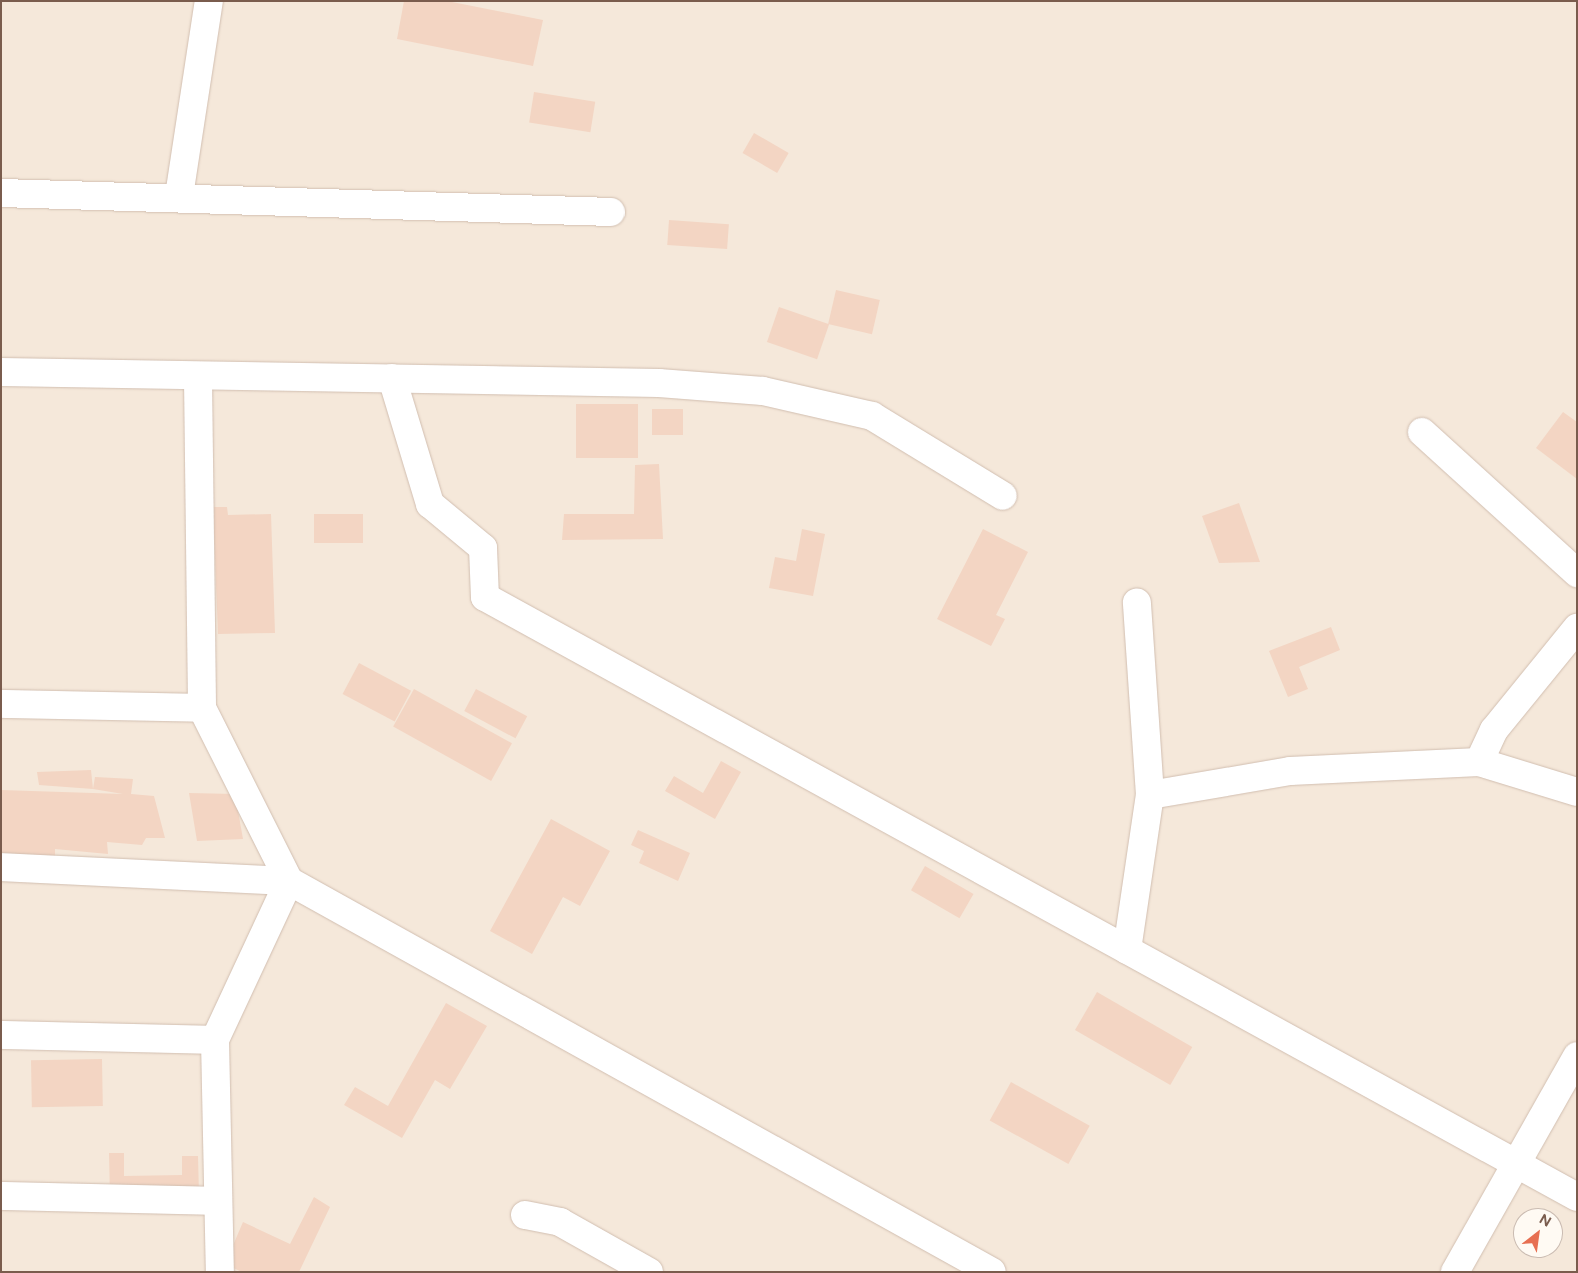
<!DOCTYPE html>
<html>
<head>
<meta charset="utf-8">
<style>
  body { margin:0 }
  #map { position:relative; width:1578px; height:1273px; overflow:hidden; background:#fdf6ec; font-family:Figtree,sans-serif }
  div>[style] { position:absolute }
  .residential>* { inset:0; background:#f5e8da }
  .building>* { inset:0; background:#f3d5c3; transform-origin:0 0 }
  .roads { filter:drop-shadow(0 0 1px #d1beb0) drop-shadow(0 0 1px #d1beb0) }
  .minor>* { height:28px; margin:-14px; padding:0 14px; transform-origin:14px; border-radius:14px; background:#fff }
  span { translate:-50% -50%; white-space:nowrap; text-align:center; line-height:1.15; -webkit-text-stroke:4.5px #fffaf3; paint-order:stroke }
  .frame { position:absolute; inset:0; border:2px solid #7a5c4d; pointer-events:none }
  .north { position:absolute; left:1513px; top:1208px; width:50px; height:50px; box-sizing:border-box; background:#fffaf3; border:1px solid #cabbb1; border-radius:50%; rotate:30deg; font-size:14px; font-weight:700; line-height:20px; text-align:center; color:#7a5c4d }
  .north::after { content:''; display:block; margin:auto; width:18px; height:22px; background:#e76f51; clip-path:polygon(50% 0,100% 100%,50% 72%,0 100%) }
</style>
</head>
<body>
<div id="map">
  <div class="residential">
    <i style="clip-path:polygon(evenodd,1px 1px,1577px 1px,1577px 1272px,1px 1272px,1px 1px,1523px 1218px,1553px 1218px,1553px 1248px,1523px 1248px,1523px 1218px)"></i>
  </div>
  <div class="building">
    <i style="clip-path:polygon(404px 1px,447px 1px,543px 20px,533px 66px,397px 39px)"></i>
    <i style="left:534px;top:92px;width:62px;height:31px;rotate:9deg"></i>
    <i style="left:754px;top:133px;width:40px;height:23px;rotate:30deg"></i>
    <i style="left:669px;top:220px;width:60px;height:25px;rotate:4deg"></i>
    <i style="left:836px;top:290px;width:45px;height:35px;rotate:13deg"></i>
    <i style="left:779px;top:307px;width:53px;height:37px;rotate:19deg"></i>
    <i style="left:576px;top:404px;width:62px;height:54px"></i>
    <i style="left:683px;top:409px;width:26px;height:31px;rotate:90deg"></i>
    <i style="clip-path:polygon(1563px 412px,1577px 422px,1577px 479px,1536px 448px)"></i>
    <i style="clip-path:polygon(659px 464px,663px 539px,562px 540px,564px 514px,634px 514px,635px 465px)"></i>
    <i style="clip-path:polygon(1239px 503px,1260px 562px,1219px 563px,1202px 516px)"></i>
    <i style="clip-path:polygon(213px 507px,227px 507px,228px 515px,271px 514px,275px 633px,218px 634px)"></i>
    <i style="left:314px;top:514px;width:49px;height:29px"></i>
    <i style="clip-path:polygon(802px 529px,825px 534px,813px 596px,769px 588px,775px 557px,796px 561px)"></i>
    <i style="clip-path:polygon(983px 529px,1028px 552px,996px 615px,1005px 619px,991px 646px,937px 619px)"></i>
    <i style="clip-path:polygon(1331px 627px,1340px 650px,1299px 667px,1308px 689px,1288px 697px,1269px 651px)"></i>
    <i style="left:359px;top:663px;width:59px;height:35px;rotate:28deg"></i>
    <i style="left:414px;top:689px;width:112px;height:43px;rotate:29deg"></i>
    <i style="left:476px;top:689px;width:58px;height:25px;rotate:28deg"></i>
    <i style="clip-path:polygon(721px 761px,741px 772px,715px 819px,665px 791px,674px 776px,703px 793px)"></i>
    <i style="clip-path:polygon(91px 770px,93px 789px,39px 785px,37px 772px)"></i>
    <i style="clip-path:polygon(95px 777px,133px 779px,131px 794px,154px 796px,165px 838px,146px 838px,142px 845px,107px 842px,108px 854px,55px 849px,55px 857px,2px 858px,1px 790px,123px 794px,93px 789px)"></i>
    <i style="clip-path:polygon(189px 793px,235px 794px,243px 839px,197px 841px)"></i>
    <i style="clip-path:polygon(551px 819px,610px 851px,580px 906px,563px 897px,532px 954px,490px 931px)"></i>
    <i style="clip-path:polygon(638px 830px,690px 853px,678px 881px,639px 863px,644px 851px,631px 845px)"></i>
    <i style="left:925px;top:866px;width:56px;height:28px;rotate:30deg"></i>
    <i style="left:1097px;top:992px;width:110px;height:44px;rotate:30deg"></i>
    <i style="clip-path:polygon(446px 1003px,487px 1026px,450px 1089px,435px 1080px,402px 1138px,344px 1105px,355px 1087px,388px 1106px)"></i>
    <i style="left:102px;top:1059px;width:47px;height:71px;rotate:89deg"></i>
    <i style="left:1011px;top:1082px;width:90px;height:44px;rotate:29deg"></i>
    <i style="clip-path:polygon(109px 1153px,124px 1153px,124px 1176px,182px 1175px,182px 1156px,198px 1156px,199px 1195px,110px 1197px)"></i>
    <i style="clip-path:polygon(314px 1197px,330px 1207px,299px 1272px,242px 1272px,225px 1264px,243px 1222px,290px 1244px)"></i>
  </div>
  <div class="roads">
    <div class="minor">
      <i style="left:1px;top:193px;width:610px;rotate:1.78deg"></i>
      <i style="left:179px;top:196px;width:197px;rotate:-81.3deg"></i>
      <i style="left:1px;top:372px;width:658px;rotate:0.96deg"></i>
      <i style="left:659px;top:383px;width:104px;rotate:4.4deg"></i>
      <i style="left:763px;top:391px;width:112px;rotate:12.9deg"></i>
      <i style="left:872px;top:416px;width:153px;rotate:31.4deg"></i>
      <i style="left:198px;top:378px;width:330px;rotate:89.3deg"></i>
      <i style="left:202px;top:708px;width:194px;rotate:63.3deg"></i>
      <i style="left:289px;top:881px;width:175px;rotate:115deg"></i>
      <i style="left:215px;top:1040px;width:232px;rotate:88.8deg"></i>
      <i style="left:392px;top:378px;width:132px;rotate:73.2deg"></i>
      <i style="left:430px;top:504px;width:69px;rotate:39.7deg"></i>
      <i style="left:483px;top:548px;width:49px;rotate:87.7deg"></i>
      <i style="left:485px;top:597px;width:1246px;rotate:28.79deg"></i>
      <i style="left:1422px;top:432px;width:210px;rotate:42.3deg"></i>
      <i style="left:1px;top:704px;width:201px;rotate:1.1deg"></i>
      <i style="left:1479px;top:762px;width:35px;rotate:-65deg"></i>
      <i style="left:1494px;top:730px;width:132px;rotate:-50.9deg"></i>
      <i style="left:1150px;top:795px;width:142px;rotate:-9.7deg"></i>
      <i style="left:1290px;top:771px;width:189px;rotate:-2.7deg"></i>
      <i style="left:1479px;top:762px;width:102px;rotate:17deg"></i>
      <i style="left:1px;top:867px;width:288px;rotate:2.8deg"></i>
      <i style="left:289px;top:881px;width:804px;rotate:29.08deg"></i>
      <i style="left:1127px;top:950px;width:157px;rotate:-81.6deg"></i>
      <i style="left:1150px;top:795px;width:193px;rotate:-93.9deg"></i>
      <i style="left:1px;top:1035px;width:214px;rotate:1.3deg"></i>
      <i style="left:1px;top:1196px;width:217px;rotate:1.3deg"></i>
      <i style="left:525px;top:1215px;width:36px;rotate:11deg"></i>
      <i style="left:560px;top:1222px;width:102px;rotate:29.3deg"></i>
      <i style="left:1455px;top:1272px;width:248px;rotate:-60.5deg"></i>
    </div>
  </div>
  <div class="frame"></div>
  <div class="north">N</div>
</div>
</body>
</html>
